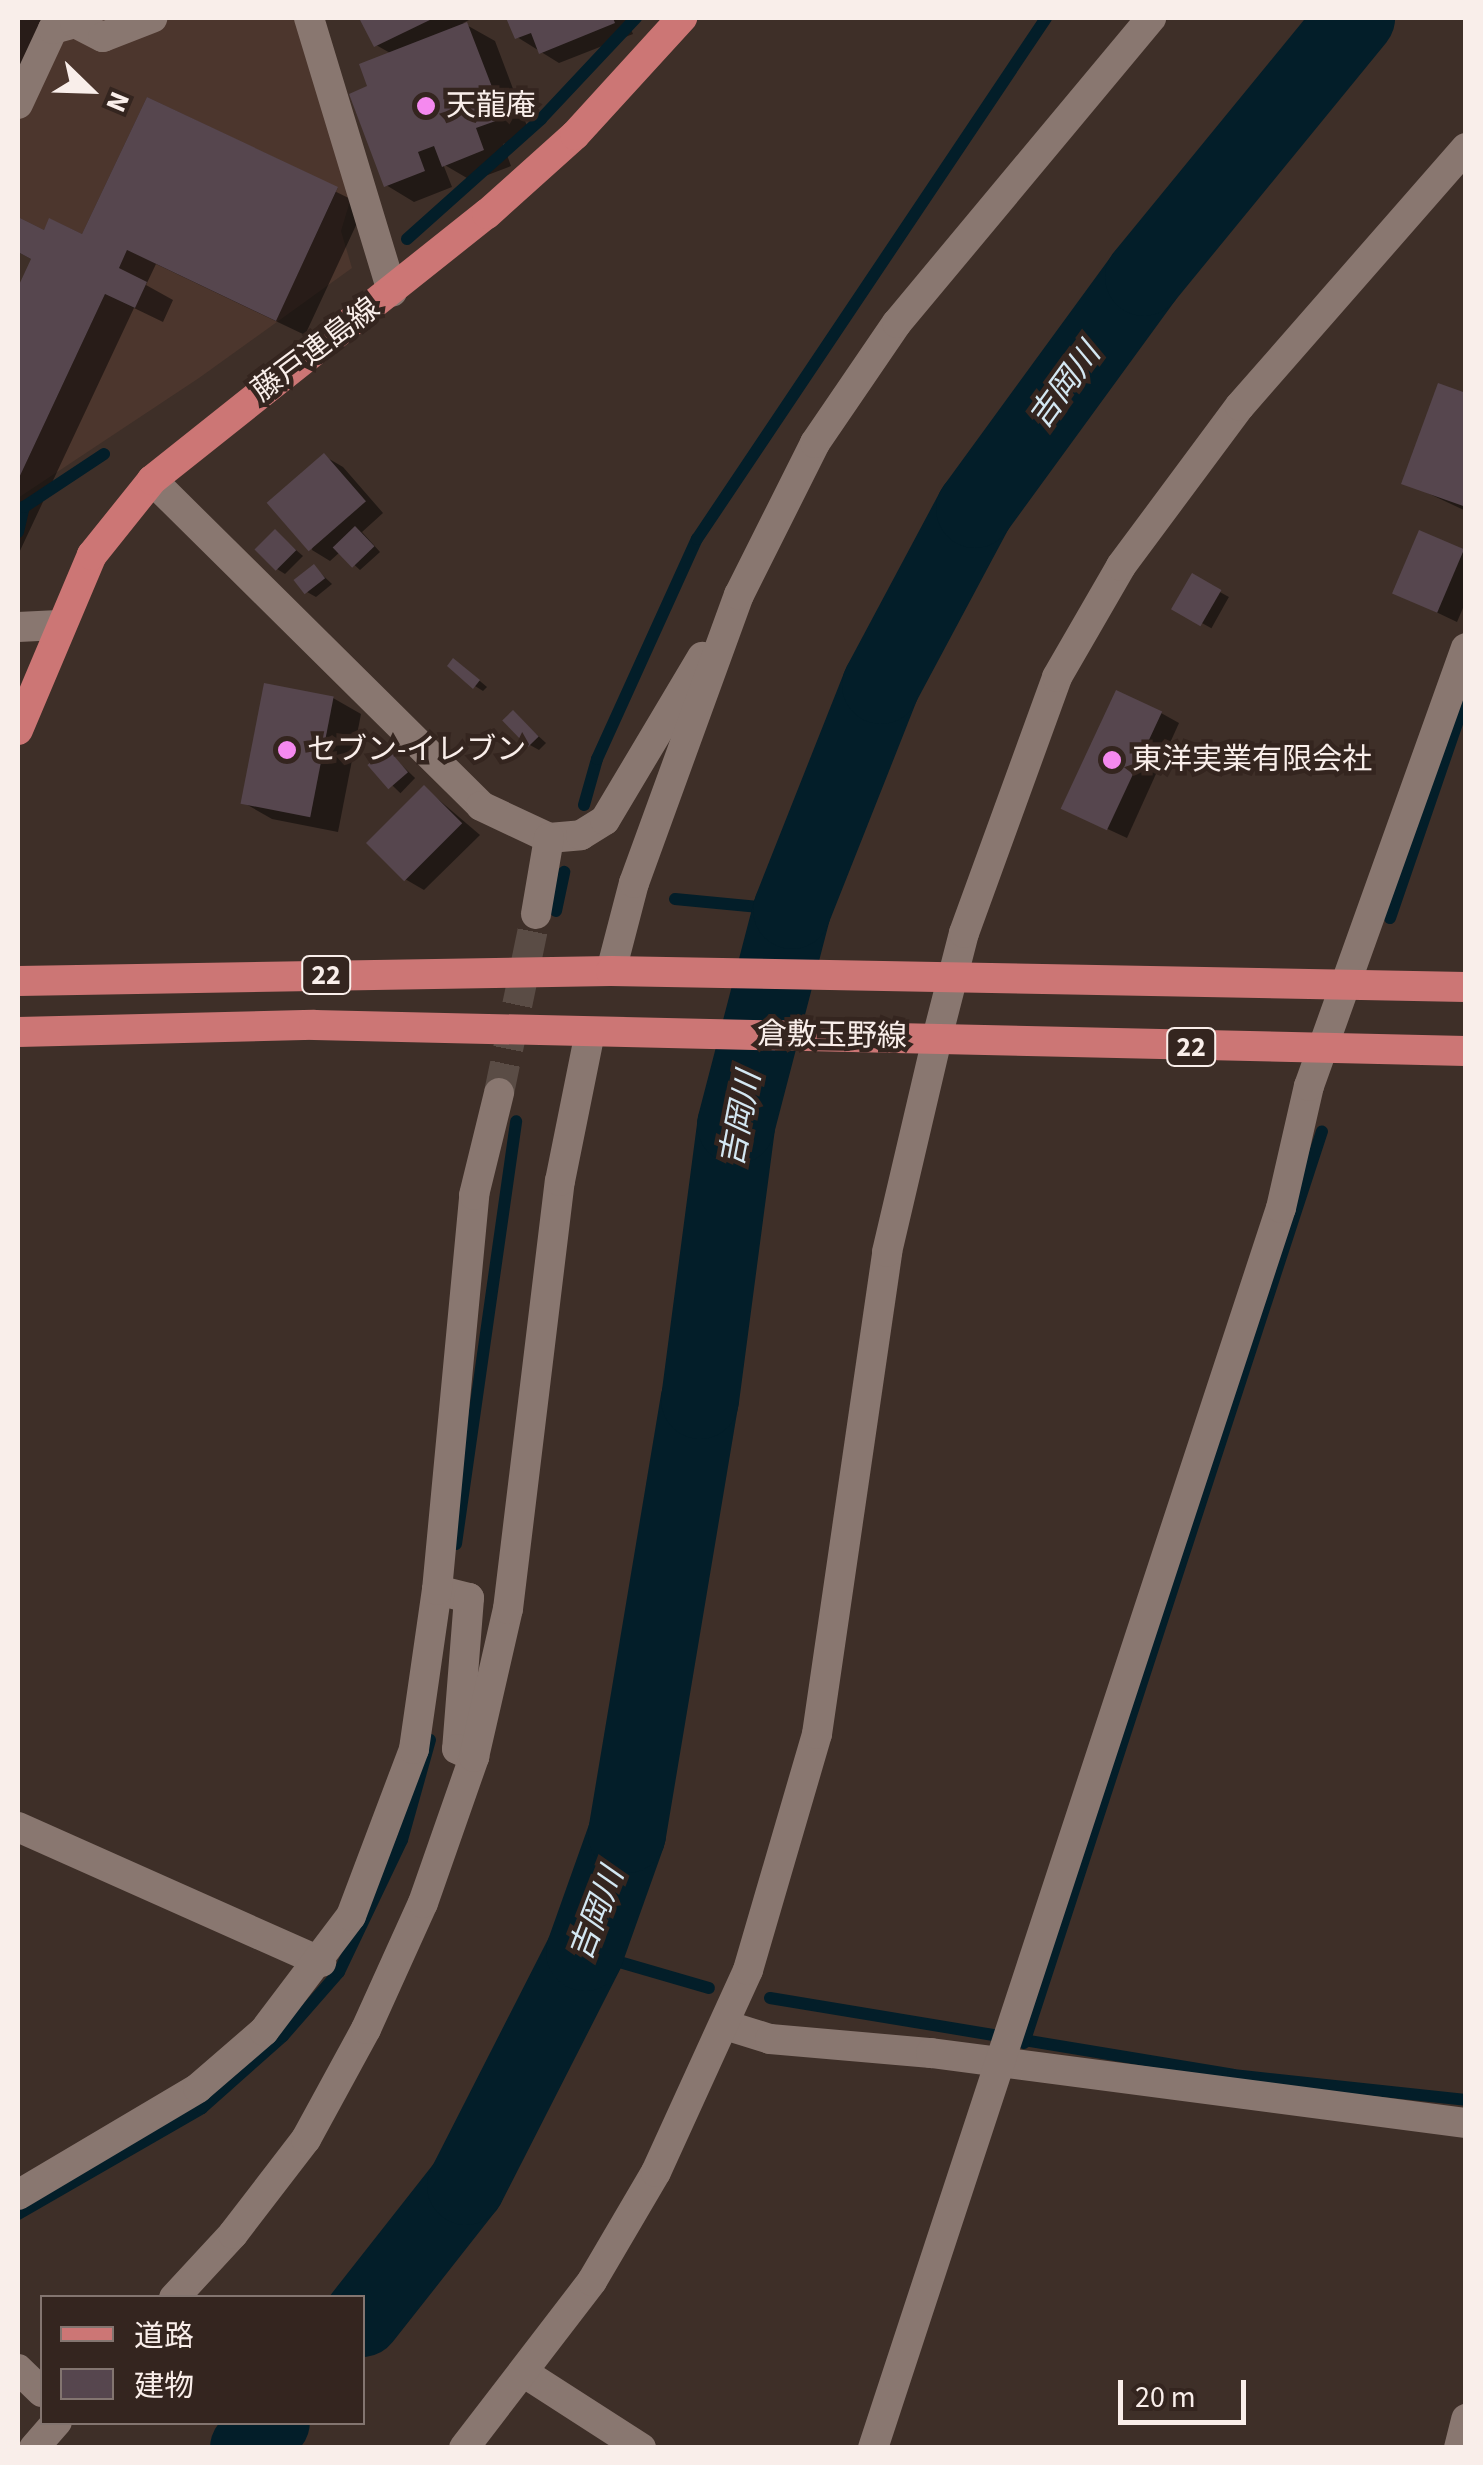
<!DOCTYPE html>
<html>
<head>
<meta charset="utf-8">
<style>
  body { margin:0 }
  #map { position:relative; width:1483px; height:2465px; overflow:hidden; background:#3e2f28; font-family:"Source Sans 3","Noto Sans JP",sans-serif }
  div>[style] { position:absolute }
  .built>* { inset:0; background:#4c362d }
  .shadow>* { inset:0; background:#0007; transform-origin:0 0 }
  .stream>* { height:12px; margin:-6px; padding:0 6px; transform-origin:6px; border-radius:6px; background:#031e29 }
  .river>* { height:78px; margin:-39px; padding:0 39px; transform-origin:39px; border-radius:39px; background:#031e29 }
  .building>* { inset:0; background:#56464e; transform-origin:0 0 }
  .minor-tunnel>* { height:30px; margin-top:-15px; transform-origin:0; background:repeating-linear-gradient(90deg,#5a4c45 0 30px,transparent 0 45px) }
  .minor>* { height:30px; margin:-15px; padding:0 15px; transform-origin:15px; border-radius:15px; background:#897770 }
  .major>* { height:30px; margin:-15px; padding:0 15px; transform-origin:15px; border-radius:15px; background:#cc7675 }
  .dots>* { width:28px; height:28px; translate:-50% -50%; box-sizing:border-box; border:5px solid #34251f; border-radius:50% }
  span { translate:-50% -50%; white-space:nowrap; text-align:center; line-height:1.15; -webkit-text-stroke:9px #34251f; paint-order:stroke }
  .shield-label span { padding:2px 8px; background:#34251f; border:2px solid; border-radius:8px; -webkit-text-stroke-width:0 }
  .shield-label { font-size:28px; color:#f9eeea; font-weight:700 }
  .poi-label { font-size:30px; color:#f9eeea }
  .left { translate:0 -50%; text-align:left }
  .street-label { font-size:30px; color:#f9eeea }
  .water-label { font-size:32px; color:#d3e7f2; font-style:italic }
  .frame { position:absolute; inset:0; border:20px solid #f9eeea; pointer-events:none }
  .legend { position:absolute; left:40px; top:2295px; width:325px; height:130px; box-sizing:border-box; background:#34251f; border:2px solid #837570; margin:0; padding:12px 18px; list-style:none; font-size:30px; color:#f9eeea }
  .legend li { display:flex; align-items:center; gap:20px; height:50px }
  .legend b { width:50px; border:2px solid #837570 }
  .north { position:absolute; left:40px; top:40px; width:100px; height:100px; -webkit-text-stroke:8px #34251f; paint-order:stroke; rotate:113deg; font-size:28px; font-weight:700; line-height:40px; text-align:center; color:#f9eeea }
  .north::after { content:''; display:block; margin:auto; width:35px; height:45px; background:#f9eeea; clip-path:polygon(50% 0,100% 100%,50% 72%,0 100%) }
  .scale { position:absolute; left:1118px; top:2380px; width:128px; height:45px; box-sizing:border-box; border:5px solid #f9eeea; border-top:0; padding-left:12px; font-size:30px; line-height:35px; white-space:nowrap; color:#f9eeea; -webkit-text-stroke:8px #34251f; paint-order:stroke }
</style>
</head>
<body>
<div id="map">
  <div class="built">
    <i style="clip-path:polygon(18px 18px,297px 18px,350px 201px,341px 231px,352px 268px,199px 378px,18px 498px,18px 480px,105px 294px,134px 308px,146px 283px,119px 268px,127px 250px,276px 320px,338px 188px,147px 97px,82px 234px,50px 219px,44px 230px,18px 217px)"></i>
  </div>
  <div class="shadow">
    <i style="clip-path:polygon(18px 18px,45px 18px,22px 66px,18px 64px)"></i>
    <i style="clip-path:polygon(362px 18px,473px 18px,463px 23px,495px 41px,530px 134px,503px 144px,511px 166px,472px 181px,443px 164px,452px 187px,414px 202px,386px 185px,371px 87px,392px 54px,376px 45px)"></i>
    <i style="clip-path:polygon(509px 18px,626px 18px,633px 34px,559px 63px,517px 37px)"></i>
    <i style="clip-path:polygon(148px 100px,365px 206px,305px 335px,156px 264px,146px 285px,173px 300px,163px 322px,134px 308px,18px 555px,18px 293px,33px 260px,18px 252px,18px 220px,45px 233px,84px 237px)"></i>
    <i style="clip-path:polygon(1466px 396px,1466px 511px,1404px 482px)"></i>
    <i style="clip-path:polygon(324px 456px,343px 467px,383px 513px,362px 532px,380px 552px,360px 570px,340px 552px,330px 561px,312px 550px)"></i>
    <i style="clip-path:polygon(275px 532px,303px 556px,285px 574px,277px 569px)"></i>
    <i style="clip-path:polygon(1421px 533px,1466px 553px,1466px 601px,1457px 622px,1396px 593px)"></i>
    <i style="clip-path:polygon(314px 567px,332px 584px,316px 597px,307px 592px)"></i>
    <i style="left:1193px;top:577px;width:41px;height:36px;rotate:29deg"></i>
    <i style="clip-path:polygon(462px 666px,487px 687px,483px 691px,475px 686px)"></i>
    <i style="clip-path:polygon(333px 698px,361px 714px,338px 832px,272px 819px,244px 803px)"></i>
    <i style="clip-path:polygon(513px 713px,546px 743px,539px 750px,530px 745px)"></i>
    <i style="clip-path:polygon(1161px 713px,1179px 723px,1127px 838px,1084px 818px)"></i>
    <i style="left:387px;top:751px;width:39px;height:21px;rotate:44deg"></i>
    <i style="clip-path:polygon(425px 788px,480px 835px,424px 890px,405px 879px)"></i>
  </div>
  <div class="stream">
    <i style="left:407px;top:239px;width:180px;rotate:-41.8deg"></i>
    <i style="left:541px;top:119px;width:139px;rotate:-46.8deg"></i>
    <i style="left:18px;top:532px;width:26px;rotate:-77deg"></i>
    <i style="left:24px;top:507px;width:96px;rotate:-33.5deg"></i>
    <i style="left:584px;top:805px;width:48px;rotate:-74.2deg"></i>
    <i style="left:597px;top:759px;width:242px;rotate:-65.6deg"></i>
    <i style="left:697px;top:539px;width:627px;rotate:-56.18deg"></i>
    <i style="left:675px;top:899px;width:118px;rotate:5.4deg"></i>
    <i style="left:556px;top:911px;width:40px;rotate:-78deg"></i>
    <i style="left:1390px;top:918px;width:234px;rotate:-71deg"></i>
    <i style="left:456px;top:1544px;width:427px;rotate:-81.9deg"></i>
    <i style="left:585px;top:1952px;width:129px;rotate:16.2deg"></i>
    <i style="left:770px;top:1998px;width:469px;rotate:9.4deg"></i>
    <i style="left:1233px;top:2075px;width:234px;rotate:6.1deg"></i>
    <i style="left:1024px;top:2043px;width:959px;rotate:-71.9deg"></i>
    <i style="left:18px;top:2214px;width:212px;rotate:-29.9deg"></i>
    <i style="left:202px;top:2108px;width:108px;rotate:-41.6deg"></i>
    <i style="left:283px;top:2036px;width:85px;rotate:-48.8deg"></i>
    <i style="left:339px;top:1972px;width:146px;rotate:-64.5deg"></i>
    <i style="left:402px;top:1840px;width:104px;rotate:-74.4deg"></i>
  </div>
  <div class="river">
    <i style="left:362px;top:2318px;width:168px;rotate:-51.8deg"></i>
    <i style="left:466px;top:2186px;width:263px;rotate:-63deg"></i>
    <i style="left:585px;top:1952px;width:125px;rotate:-70.4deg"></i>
    <i style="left:627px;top:1834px;width:440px;rotate:-80.5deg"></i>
    <i style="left:700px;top:1400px;width:277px;rotate:-82.5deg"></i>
    <i style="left:736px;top:1125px;width:222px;rotate:-75.4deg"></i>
    <i style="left:792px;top:910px;width:242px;rotate:-68.4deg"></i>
    <i style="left:881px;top:685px;width:200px;rotate:-61.9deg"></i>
    <i style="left:975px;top:509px;width:287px;rotate:-53.9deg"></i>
    <i style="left:1144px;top:277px;width:335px;rotate:-50.7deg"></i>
    <i style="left:249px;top:2448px;width:34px;rotate:-50deg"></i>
  </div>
  <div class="building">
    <i style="clip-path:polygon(359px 18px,434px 18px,374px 47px)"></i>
    <i style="clip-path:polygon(506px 18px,613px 18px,615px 23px,539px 54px,531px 33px,515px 39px)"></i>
    <i style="clip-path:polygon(467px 22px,504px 118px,476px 128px,484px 150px,442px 167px,434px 146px,418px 152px,425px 171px,384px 187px,349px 94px,367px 86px,359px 64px)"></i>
    <i style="clip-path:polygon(147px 97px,338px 187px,276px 321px,127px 250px,119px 268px,147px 282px,135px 308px,105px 294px,18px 480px,18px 287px,31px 259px,18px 252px,18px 217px,44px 230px,49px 218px,82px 234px)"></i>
    <i style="clip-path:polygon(1438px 383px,1466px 393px,1466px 507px,1401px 484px)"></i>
    <i style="left:324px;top:453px;width:64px;height:76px;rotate:49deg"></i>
    <i style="left:355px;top:526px;width:28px;height:31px;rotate:46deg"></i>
    <i style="left:275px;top:529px;width:30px;height:29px;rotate:45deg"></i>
    <i style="left:1419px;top:530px;width:49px;height:69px;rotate:23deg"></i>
    <i style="left:314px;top:564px;width:18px;height:26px;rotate:52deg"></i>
    <i style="left:1192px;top:573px;width:34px;height:42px;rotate:30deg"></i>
    <i style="clip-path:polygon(453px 658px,480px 680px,473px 689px,447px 666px)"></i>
    <i style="left:264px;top:683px;width:71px;height:123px;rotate:11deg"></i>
    <i style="left:1116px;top:690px;width:51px;height:131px;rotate:25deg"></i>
    <i style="left:513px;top:710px;width:37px;height:15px;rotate:46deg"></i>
    <i style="left:387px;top:748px;width:32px;height:26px;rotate:49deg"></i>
    <i style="left:424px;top:785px;width:54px;height:82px;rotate:45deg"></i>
  </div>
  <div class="minor-tunnel">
    <i style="left:499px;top:1093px;width:183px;rotate:-78.3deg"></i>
  </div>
  <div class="minor">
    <i style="left:309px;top:18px;width:286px;rotate:73.1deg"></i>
    <i style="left:18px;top:104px;width:83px;rotate:-65deg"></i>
    <i style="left:53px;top:29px;width:23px;rotate:-15deg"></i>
    <i style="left:75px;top:23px;width:31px;rotate:27deg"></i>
    <i style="left:103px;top:37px;width:53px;rotate:-21.2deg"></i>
    <i style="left:152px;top:480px;width:463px;rotate:44.7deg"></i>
    <i style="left:481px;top:806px;width:75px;rotate:25.2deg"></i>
    <i style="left:549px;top:838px;width:32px;rotate:-5deg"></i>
    <i style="left:581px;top:835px;width:28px;rotate:-32deg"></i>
    <i style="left:605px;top:820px;width:190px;rotate:-59.2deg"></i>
    <i style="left:18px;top:627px;width:41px;rotate:-2.8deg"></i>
    <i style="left:536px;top:914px;width:77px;rotate:-80.3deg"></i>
    <i style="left:611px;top:971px;width:91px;rotate:-75.4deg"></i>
    <i style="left:634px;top:883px;width:307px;rotate:-70deg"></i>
    <i style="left:739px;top:595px;width:170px;rotate:-63.4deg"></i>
    <i style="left:815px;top:443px;width:145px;rotate:-55.7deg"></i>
    <i style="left:897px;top:323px;width:397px;rotate:-50.2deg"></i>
    <i style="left:437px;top:1590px;width:33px;rotate:14deg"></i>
    <i style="left:469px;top:1598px;width:151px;rotate:94.5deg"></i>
    <i style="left:457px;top:1749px;width:19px;rotate:25deg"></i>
    <i style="left:18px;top:1827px;width:332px;rotate:24deg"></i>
    <i style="left:725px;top:2025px;width:47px;rotate:17.3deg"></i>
    <i style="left:770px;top:2039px;width:162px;rotate:5deg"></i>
    <i style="left:931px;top:2053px;width:540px;rotate:7.45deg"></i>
    <i style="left:18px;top:2195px;width:209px;rotate:-30.7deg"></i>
    <i style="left:198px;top:2088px;width:87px;rotate:-40.8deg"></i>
    <i style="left:264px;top:2031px;width:144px;rotate:-52.9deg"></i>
    <i style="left:351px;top:1916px;width:178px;rotate:-69.3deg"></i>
    <i style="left:414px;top:1749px;width:161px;rotate:-81.8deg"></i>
    <i style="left:437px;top:1590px;width:397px;rotate:-84.6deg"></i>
    <i style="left:474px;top:1195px;width:105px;rotate:-76.2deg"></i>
    <i style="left:174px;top:2298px;width:87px;rotate:-47.3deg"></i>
    <i style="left:233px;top:2234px;width:120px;rotate:-52.5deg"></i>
    <i style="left:306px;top:2139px;width:125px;rotate:-61.4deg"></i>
    <i style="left:366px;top:2029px;width:138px;rotate:-65.7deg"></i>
    <i style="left:423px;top:1903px;width:155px;rotate:-70.7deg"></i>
    <i style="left:474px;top:1757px;width:152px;rotate:-77.1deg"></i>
    <i style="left:508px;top:1609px;width:431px;rotate:-83.1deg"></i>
    <i style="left:560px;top:1181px;width:152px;rotate:-78.6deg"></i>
    <i style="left:18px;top:2369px;width:33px;rotate:44deg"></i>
    <i style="left:526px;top:2374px;width:137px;rotate:32.8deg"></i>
    <i style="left:34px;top:2448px;width:35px;rotate:-49deg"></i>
    <i style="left:464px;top:2448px;width:210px;rotate:-52.5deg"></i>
    <i style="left:592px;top:2281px;width:126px;rotate:-59.6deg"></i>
    <i style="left:656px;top:2172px;width:222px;rotate:-65.5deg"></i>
    <i style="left:748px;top:1970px;width:246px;rotate:-73.7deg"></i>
    <i style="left:817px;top:1734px;width:487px;rotate:-81.7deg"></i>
    <i style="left:887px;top:1252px;width:220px;rotate:-76.8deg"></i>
    <i style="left:937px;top:1038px;width:108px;rotate:-75.6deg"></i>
    <i style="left:964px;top:933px;width:272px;rotate:-70deg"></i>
    <i style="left:1057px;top:677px;width:128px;rotate:-60deg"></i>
    <i style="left:1121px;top:566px;width:199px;rotate:-53.4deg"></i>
    <i style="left:1240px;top:406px;width:343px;rotate:-48.8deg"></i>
    <i style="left:873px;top:2448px;width:1305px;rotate:-71.79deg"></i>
    <i style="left:1281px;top:1208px;width:125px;rotate:-77.1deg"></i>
    <i style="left:1309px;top:1086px;width:465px;rotate:-70.3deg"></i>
    <i style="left:1459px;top:2448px;width:30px;rotate:-76deg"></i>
  </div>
  <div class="major">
    <i style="left:18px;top:730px;width:190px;rotate:-67.1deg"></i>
    <i style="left:92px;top:555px;width:96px;rotate:-51.3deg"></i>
    <i style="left:152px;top:480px;width:428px;rotate:-38.5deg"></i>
    <i style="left:487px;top:214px;width:118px;rotate:-41.9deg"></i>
    <i style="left:575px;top:135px;width:159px;rotate:-47.6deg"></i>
    <i style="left:18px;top:981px;width:593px;rotate:-0.97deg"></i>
    <i style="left:611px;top:971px;width:855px;rotate:1.07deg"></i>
    <i style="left:18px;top:1032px;width:296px;rotate:-1.4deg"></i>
    <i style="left:314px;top:1025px;width:1152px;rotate:1.29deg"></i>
  </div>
  <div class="dots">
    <i style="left:426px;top:106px;background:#f589ef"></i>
    <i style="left:287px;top:750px;background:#f589ef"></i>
    <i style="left:1112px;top:760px;background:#f589ef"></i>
  </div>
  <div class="shield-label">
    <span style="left:326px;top:975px">22</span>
    <span style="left:1191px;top:1047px">22</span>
  </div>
  <div class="poi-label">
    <span class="left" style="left:446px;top:106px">天龍庵</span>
    <span class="left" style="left:307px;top:750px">セブン-イレブン</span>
    <span class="left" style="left:1132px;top:760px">東洋実業有限会社</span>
  </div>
  <div class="street-label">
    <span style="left:316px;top:350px;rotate:-37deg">藤戸連島線</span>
    <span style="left:832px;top:1036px;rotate:1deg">倉敷玉野線</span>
  </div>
  <div class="water-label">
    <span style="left:1065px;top:386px;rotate:-54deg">吉岡川</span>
    <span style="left:741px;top:1119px;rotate:-79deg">吉岡川</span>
    <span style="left:597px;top:1914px;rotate:-69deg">吉岡川</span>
  </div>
  <div class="frame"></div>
  <ul class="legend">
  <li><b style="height:12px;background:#cc7675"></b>道路</li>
  <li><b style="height:28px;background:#56464e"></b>建物</li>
  </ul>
  <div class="north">N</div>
  <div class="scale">20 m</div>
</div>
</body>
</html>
